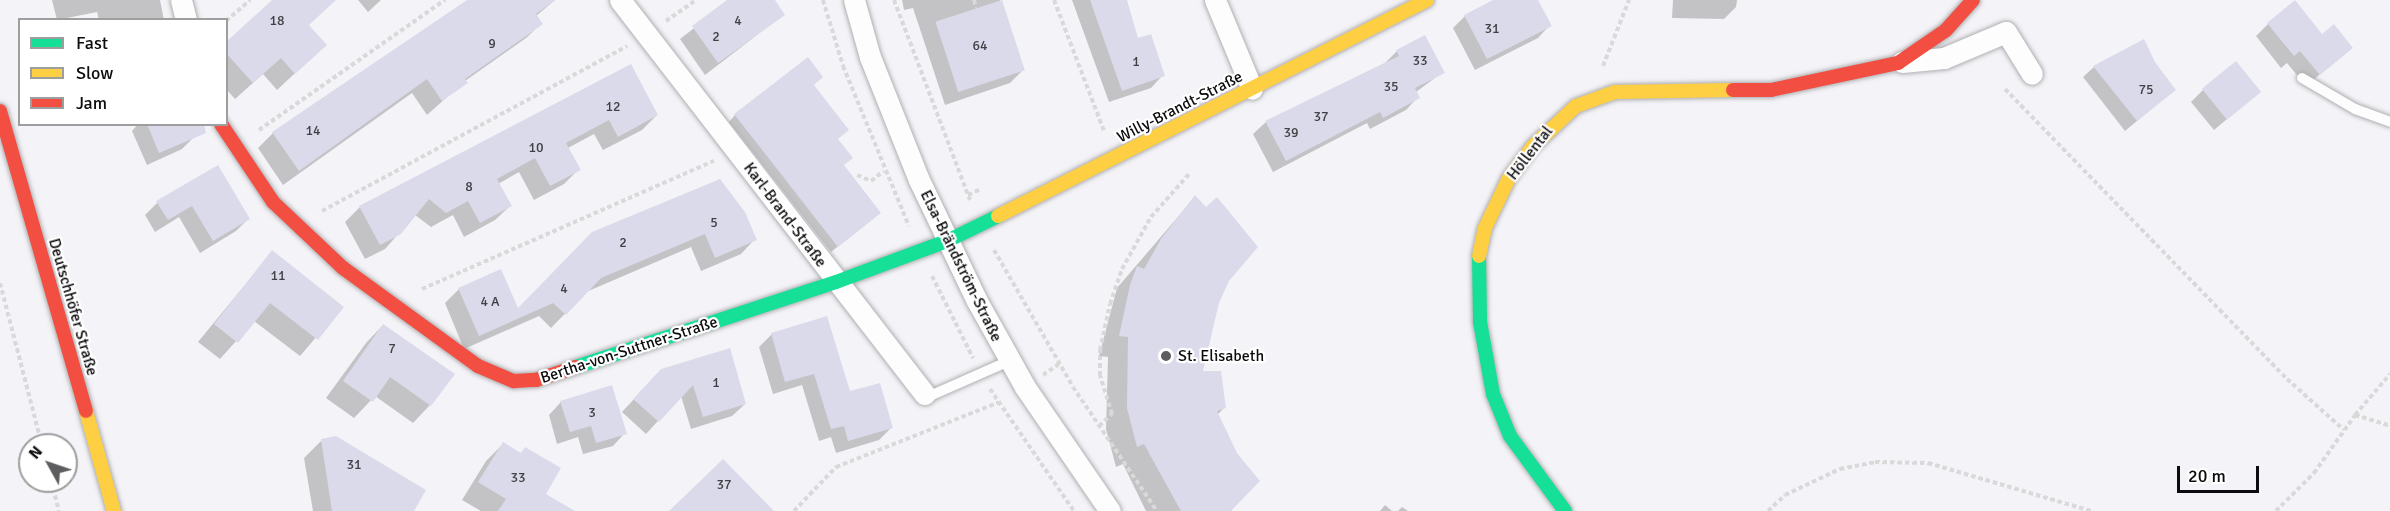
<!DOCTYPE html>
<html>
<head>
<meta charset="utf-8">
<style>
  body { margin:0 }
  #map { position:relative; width:2390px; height:511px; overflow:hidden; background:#f4f4f8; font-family:Signika,sans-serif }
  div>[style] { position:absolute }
  .shadow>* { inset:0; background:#0003 }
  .building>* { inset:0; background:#dbdaeb; transform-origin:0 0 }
  .path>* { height:4px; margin-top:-2px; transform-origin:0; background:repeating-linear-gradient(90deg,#d9d9d9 0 4.5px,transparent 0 7.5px) }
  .roads { filter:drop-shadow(0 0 2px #b0b0b3) drop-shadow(0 0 2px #b0b0b3) }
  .lane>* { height:10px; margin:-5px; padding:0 5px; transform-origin:5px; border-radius:5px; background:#fdfdfe }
  .street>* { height:21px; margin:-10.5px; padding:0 10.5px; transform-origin:10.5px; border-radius:10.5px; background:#fdfdfe }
  .fast>* { height:14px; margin:-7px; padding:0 7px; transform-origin:7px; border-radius:7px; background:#16e098 }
  .slow>* { height:14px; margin:-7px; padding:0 7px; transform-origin:7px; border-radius:7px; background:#ffcf43 }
  .jam>* { height:14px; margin:-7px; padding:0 7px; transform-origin:7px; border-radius:7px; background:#f24e42 }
  .dots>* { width:16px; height:16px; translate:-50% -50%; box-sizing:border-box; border:3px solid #fff; border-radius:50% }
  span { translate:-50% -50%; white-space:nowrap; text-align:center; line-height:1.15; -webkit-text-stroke:4.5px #fff; paint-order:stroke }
  .number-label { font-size:14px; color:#404045 }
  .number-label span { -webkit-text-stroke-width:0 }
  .street-label { font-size:16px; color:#0c0c0e }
  .poi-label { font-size:16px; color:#0c0c0e }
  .left { translate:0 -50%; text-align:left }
  .legend { position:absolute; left:18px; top:18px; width:210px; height:108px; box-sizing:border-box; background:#fff; border:2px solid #9e9e9f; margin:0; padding:8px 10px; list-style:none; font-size:18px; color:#0c0c0e }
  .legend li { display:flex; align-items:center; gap:12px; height:30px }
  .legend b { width:30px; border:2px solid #9e9e9f }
  .north { position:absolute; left:18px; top:433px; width:60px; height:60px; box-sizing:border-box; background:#fff; border:2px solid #9e9e9f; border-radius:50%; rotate:310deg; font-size:16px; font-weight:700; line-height:24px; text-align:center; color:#0c0c0e }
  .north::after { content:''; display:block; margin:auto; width:21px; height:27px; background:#5d5d60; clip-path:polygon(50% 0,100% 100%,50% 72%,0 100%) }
  .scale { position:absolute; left:2177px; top:466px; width:82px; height:27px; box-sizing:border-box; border:3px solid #0c0c0e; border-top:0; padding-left:8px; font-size:18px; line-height:21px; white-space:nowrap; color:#0c0c0e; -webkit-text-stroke:4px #fff; paint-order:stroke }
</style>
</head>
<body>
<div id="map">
  <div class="shadow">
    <i style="clip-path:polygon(52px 0,160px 0,164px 20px,99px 20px,97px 12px,57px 20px)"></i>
    <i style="clip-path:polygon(274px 0,335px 0,307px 26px,325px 45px,277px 90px,263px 74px,235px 99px,226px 89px,226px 43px)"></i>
    <i style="clip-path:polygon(358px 0,381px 0,368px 12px)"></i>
    <i style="clip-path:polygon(469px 0,555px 0,536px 16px,541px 24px,526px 38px,465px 81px,427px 115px,412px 93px,283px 185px,258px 148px,273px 133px)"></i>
    <i style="clip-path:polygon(730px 0,773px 0,783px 15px,705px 75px,680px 39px)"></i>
    <i style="clip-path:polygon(902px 0,1000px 0,1023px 70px,1010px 83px,945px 105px,913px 8px,904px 10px)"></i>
    <i style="clip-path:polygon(1072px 0,1126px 0,1137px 40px,1163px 75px,1151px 88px,1109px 102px)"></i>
    <i style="clip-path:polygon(1495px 0,1537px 0,1550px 25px,1538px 38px,1475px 70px,1453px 28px,1465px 16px)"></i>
    <i style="clip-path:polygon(1673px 0,1737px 0,1736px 7px,1724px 19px,1672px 18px)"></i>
    <i style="clip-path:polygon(2268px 24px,2322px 36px,2351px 48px,2306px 86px,2287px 63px,2281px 68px,2256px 36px)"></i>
    <i style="clip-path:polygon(1397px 51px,1443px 72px,1416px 92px,1418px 97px,1406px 110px,1370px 129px,1367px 123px,1273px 172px,1253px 134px,1266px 122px,1385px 63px)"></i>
    <i style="clip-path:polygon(2153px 63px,2174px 90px,2125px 131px,2083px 77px,2094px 67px)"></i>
    <i style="clip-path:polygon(630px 66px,657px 115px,642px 130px,603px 150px,594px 134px,568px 148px,579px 169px,564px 184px,534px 200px,519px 172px,498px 184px,510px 206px,495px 220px,464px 237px,453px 215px,431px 227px,415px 215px,385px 249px,365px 259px,345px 222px,360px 207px)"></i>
    <i style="clip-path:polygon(812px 86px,836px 139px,842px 166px,879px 213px,831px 252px,729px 122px,735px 115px)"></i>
    <i style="clip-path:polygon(2203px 90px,2259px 92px,2214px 130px,2191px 102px)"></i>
    <i style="clip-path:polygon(138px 124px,189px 124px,194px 137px,182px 149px,147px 165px,132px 131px)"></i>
    <i style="clip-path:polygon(217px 167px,248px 219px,236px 231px,200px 253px,179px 217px,155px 232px,145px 215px,157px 203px)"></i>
    <i style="clip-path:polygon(719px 181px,755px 239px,741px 254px,701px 271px,691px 247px,586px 292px,551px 328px,539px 316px,464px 349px,445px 303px,459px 289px,518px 311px)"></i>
    <i style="clip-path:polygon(1195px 197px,1228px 280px,1217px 302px,1201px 373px,1224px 408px,1217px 415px,1229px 511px,1146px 511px,1123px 464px,1116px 467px,1106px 429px,1108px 357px,1099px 356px,1117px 288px)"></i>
    <i style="clip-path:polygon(272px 252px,342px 307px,300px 356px,254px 321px,220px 359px,198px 342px)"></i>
    <i style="clip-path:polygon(383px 325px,430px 405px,413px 423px,375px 396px,354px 418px,326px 398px,366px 343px)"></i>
    <i style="clip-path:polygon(772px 334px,849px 393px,892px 427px,879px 440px,836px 453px,831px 437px,819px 441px,802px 385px,773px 394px,759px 347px)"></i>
    <i style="clip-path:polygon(661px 370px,745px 404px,732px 416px,691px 429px,681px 396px,646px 434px,622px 412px)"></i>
    <i style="clip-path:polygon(561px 402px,625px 433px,613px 446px,583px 454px,578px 437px,557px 444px,549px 415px)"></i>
    <i style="clip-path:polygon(321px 441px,412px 511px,313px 511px,304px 458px)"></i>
    <i style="clip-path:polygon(503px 444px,520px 454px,525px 449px,544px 494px,566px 511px,481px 511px,462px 500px,486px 461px)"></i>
    <i style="clip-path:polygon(1385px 505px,1392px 511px,1380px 511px)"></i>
    <i style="clip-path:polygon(1402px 507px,1408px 511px,1398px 511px)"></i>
  </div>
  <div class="building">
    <i style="clip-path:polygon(272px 0,336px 0,309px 25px,327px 45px,295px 74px,281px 58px,253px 83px,226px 53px,226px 42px)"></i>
    <i style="clip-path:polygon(467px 0,555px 0,536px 14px,543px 24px,465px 79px,468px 83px,442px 101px,427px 79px,299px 171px,272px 132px)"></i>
    <i style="clip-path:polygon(727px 0,775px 0,785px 15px,718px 63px,692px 26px)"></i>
    <i style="left:1002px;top:0;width:74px;height:70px;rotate:72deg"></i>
    <i style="clip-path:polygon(1090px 0,1127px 0,1138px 38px,1151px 34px,1165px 76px,1122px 91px)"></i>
    <i style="clip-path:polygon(1493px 0,1538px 0,1552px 26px,1487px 59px,1464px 15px)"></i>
    <i style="clip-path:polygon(2295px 0,2322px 34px,2334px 24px,2353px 48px,2320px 75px,2300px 51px,2294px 56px,2267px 23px)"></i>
    <i style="clip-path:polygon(1425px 35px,1445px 73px,1415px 88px,1420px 98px,1383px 118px,1380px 112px,1286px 161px,1265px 121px,1399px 56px,1396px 50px)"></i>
    <i style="clip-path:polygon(2144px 39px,2155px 62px,2176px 90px,2137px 121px,2093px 66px)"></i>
    <i style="clip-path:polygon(808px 57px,823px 77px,814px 85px,849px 130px,838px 139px,853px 158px,844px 165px,881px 213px,838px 247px,734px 114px)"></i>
    <i style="left:2236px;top:61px;width:40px;height:44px;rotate:51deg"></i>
    <i style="clip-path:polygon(631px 64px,658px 115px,618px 137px,609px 120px,566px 143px,581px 170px,550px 186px,535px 158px,497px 179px,512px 206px,480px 223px,468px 201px,446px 213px,429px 199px,401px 234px,380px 245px,359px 206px)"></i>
    <i style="clip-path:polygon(147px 124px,204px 124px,206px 133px,159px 153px)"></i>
    <i style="clip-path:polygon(218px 165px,250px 219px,213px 241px,192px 206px,168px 220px,156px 201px)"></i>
    <i style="clip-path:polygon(720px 179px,745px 212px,757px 240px,715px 258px,705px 234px,601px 278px,566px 315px,553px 303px,479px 336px,458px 288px,501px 269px,518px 308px,592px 232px)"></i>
    <i style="clip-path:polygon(1195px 195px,1206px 207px,1217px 197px,1258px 247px,1229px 281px,1219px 303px,1203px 371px,1221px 371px,1226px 408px,1217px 411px,1237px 453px,1260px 481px,1231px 511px,1181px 511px,1144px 444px,1137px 447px,1127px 408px,1128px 337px,1119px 336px,1130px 285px,1137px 266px,1144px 269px,1161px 239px)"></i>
    <i style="clip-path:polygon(272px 250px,344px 307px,318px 340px,270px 303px,238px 343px,214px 324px)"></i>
    <i style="clip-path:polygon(827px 316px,850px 391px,880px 383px,893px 428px,848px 441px,844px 426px,831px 429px,814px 374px,785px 382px,771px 333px)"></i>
    <i style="clip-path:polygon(383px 324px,455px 374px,431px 406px,390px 377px,373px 402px,343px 381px)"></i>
    <i style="clip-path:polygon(730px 348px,746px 404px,703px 417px,693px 385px,659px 422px,633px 399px,661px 369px)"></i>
    <i style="clip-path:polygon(612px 385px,627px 434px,596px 443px,591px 426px,570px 432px,560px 401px)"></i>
    <i style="clip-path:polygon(336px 436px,426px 490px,414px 511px,332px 511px,321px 439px)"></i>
    <i style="clip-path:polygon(503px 442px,521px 453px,525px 447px,561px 468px,546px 494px,575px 511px,498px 511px,506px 499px,478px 482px)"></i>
    <i style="clip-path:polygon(723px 459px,774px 511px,669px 511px)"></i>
  </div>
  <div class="path">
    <i style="left:823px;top:0;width:69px;rotate:73.1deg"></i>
    <i style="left:843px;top:66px;width:173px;rotate:67.6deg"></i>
    <i style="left:894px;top:0;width:214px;rotate:69.2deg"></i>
    <i style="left:974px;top:0;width:8px;rotate:76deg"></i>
    <i style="left:1054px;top:0;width:140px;rotate:69.1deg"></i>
    <i style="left:226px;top:21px;width:32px;rotate:-41deg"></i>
    <i style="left:666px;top:21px;width:37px;rotate:-35deg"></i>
    <i style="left:1603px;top:66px;width:71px;rotate:-68.5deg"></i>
    <i style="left:2005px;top:89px;width:405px;rotate:45.8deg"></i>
    <i style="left:2287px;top:379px;width:76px;rotate:41.8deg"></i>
    <i style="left:259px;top:130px;width:227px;rotate:-35deg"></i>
    <i style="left:857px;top:175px;width:15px;rotate:23deg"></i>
    <i style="left:871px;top:181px;width:16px;rotate:-38deg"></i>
    <i style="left:968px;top:195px;width:14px;rotate:-25deg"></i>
    <i style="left:322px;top:211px;width:347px;rotate:-28.4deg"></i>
    <i style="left:994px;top:250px;width:158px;rotate:60deg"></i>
    <i style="left:1073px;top:387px;width:150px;rotate:55.9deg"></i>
    <i style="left:932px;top:276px;width:92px;rotate:63.4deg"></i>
    <i style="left:0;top:283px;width:167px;rotate:75.5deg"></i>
    <i style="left:422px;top:289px;width:319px;rotate:-23.7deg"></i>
    <i style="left:1043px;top:375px;width:19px;rotate:-35deg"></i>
    <i style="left:990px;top:389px;width:148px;rotate:55.5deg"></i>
    <i style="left:2355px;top:415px;width:37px;rotate:17deg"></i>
    <i style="left:1099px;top:426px;width:18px;rotate:-43deg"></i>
    <i style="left:1112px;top:414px;width:41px;rotate:-107.1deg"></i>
    <i style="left:1100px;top:375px;width:25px;rotate:-90deg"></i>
    <i style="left:1100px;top:350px;width:47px;rotate:-77.7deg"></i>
    <i style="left:1110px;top:304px;width:37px;rotate:-71deg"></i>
    <i style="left:1122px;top:269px;width:60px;rotate:-60.9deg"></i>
    <i style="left:1151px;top:217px;width:57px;rotate:-48.5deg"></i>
    <i style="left:51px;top:481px;width:31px;rotate:75deg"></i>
    <i style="left:794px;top:511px;width:61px;rotate:-46.3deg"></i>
    <i style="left:836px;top:467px;width:175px;rotate:-21.7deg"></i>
    <i style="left:1768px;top:511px;width:23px;rotate:-43deg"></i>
    <i style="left:1785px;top:495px;width:61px;rotate:-25.3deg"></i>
    <i style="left:1840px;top:469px;width:36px;rotate:-11deg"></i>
    <i style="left:1875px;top:462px;width:53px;rotate:1.1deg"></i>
    <i style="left:1928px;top:463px;width:170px;rotate:16.4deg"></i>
    <i style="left:2276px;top:511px;width:54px;rotate:-45deg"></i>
    <i style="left:2314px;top:473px;width:71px;rotate:-54.7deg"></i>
    <i style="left:2355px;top:415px;width:54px;rotate:-49.5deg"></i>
  </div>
  <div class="roads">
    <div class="lane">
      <i style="left:2302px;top:78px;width:61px;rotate:30.3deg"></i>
      <i style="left:2355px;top:109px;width:37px;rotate:20deg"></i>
      <i style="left:924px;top:394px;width:8px;rotate:7deg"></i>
      <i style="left:932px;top:395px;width:84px;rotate:-23.8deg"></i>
    </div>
    <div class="street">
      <i style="left:181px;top:0;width:21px;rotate:76deg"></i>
      <i style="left:620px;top:0;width:498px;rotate:52.3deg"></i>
      <i style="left:854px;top:0;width:59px;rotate:74.3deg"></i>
      <i style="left:870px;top:57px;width:132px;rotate:68.3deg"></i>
      <i style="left:919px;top:180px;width:134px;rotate:64.4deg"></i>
      <i style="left:977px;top:301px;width:98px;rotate:60.8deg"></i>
      <i style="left:1025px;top:387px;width:150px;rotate:55.6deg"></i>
      <i style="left:1215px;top:0;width:96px;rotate:67.4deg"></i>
      <i style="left:1902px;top:62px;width:42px;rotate:-5.4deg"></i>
      <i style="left:1944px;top:58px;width:67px;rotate:-22.8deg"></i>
      <i style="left:2006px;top:32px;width:49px;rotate:58.2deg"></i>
    </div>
    <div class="fast">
      <i style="left:1479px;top:256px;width:66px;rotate:89.1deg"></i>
      <i style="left:1480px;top:322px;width:73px;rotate:79.8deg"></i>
      <i style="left:1493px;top:394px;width:45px;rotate:68deg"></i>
      <i style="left:1510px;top:436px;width:93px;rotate:53.7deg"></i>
      <i style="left:576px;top:367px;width:274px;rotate:-18.1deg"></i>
      <i style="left:836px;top:282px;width:118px;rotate:-20.3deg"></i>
      <i style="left:947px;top:241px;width:57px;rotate:-26.1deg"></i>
    </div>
    <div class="slow">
      <i style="left:998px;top:216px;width:480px;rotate:-26.7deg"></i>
      <i style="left:1479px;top:256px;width:29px;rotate:-78deg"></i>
      <i style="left:1485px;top:228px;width:55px;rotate:-64.4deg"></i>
      <i style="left:1509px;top:178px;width:39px;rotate:-53deg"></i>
      <i style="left:1532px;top:147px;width:60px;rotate:-43deg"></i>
      <i style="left:1576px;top:106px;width:41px;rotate:-19.7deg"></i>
      <i style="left:1615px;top:92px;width:118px;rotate:-1deg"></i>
      <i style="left:86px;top:411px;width:104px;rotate:74.4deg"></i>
    </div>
    <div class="jam">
      <i style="left:1733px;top:90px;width:38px"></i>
      <i style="left:1771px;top:90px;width:130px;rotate:-12deg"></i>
      <i style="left:1898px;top:63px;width:58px;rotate:-34.5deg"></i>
      <i style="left:1946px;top:30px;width:40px;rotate:-48deg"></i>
      <i style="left:0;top:111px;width:312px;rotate:74deg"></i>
      <i style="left:221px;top:124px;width:94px;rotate:56.3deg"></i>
      <i style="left:273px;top:202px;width:96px;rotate:43.3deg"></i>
      <i style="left:343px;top:268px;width:167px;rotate:36deg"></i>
      <i style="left:478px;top:366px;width:39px;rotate:23deg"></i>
      <i style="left:514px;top:381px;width:22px;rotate:-3deg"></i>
      <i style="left:536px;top:380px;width:42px;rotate:-18deg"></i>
    </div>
  </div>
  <div class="dots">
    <i style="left:1166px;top:356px;background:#5d5d60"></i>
  </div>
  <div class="number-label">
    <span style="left:277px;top:21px">18</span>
    <span style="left:738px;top:21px">4</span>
    <span style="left:1492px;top:29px">31</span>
    <span style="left:716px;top:37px">2</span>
    <span style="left:492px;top:44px">9</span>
    <span style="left:980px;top:46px">64</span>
    <span style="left:1420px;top:61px">33</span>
    <span style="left:1136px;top:62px">1</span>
    <span style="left:1391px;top:87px">35</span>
    <span style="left:2146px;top:90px">75</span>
    <span style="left:613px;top:107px">12</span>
    <span style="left:1321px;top:117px">37</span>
    <span style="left:313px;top:131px">14</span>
    <span style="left:1291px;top:133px">39</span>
    <span style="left:536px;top:148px">10</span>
    <span style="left:469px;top:187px">8</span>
    <span style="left:714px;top:223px">5</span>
    <span style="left:623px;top:243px">2</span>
    <span style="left:278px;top:276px">11</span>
    <span style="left:564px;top:289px">4</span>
    <span style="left:490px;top:302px">4 A</span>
    <span style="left:392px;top:349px">7</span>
    <span style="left:716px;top:383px">1</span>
    <span style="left:592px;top:413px">3</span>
    <span style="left:354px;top:465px">31</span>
    <span style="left:518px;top:478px">33</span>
    <span style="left:724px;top:485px">37</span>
  </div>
  <div class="street-label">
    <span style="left:1180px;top:107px;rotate:-27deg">Willy-Brandt-Straße</span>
    <span style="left:1530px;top:153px;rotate:-52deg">Höllental</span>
    <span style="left:785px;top:215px;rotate:53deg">Karl-Brand-Straße</span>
    <span style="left:961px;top:266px;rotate:64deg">Elsa-Brändström-Straße</span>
    <span style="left:73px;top:307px;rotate:74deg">Deutschhöfer Straße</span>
    <span style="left:629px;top:350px;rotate:-18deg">Bertha-von-Suttner-Straße</span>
  </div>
  <div class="poi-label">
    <span class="left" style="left:1178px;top:356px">St. Elisabeth</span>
  </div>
  <ul class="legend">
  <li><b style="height:8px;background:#16e098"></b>Fast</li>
  <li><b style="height:8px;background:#ffcf43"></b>Slow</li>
  <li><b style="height:8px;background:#f24e42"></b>Jam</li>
  </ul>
  <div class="north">N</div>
  <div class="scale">20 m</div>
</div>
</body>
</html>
